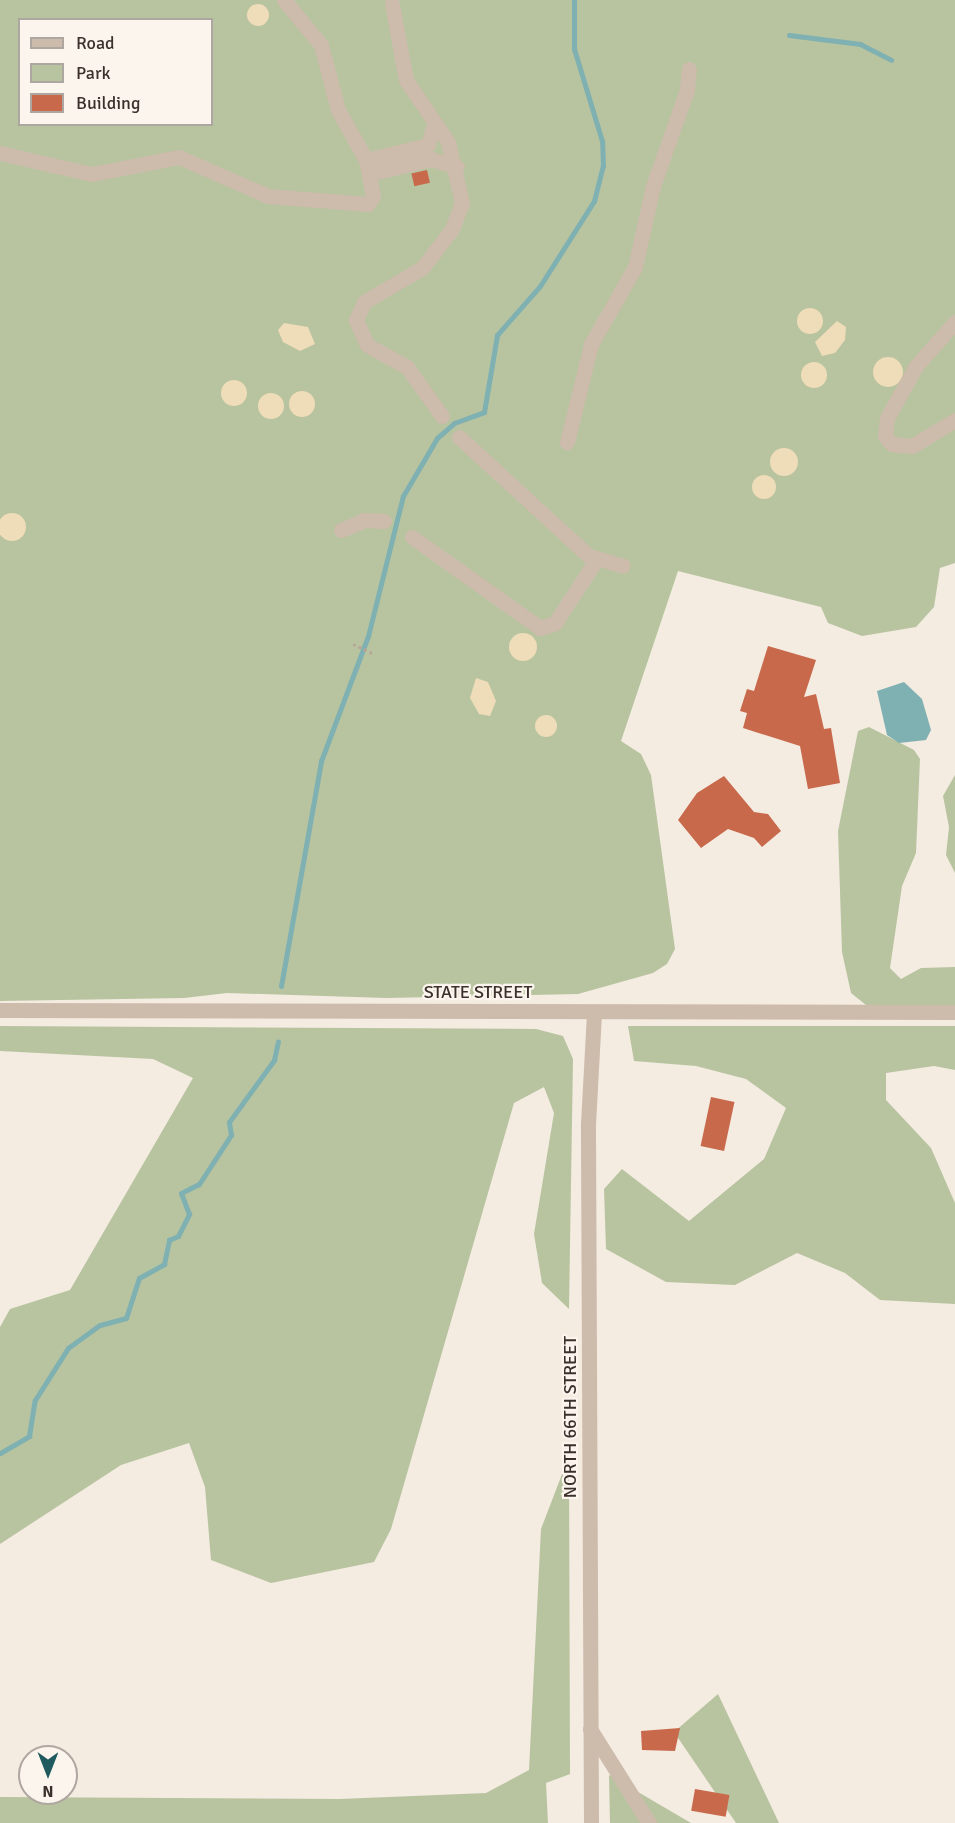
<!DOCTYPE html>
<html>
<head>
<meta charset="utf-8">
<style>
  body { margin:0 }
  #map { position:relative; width:955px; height:1823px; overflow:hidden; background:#f4ebe1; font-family:Signika,sans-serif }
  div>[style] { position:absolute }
  .green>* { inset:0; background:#b8c4a0 }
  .sand>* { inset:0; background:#efdcb8 }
  .round { border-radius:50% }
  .water>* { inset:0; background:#7fb0b2 }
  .stream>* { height:5px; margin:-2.5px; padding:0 2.5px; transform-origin:2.5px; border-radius:2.5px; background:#7fb0b2 }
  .building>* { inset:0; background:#c8694b; transform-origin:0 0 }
  .path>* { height:3px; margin-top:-1.5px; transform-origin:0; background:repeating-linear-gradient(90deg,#b9a596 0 3px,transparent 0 6px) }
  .minor>* { height:15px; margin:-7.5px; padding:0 7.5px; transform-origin:7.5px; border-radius:7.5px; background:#cdbbac }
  span { translate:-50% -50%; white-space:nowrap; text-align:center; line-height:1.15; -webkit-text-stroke:4.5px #fbf5ee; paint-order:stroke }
  .street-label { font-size:18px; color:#3b302b }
  .legend { position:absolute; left:18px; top:18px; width:195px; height:108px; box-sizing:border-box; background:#fbf5ee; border:2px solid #aea6a0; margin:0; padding:8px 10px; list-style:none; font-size:18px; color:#3b302b }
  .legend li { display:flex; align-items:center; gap:12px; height:30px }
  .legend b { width:30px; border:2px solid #aea6a0 }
  .north { position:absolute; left:18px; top:1745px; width:60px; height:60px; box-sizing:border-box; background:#fbf5ee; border:2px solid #aea6a0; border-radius:50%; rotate:180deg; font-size:16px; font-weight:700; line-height:24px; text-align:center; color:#3b302b }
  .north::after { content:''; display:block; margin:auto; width:21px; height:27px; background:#1f5a5e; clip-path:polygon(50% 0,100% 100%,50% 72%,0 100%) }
</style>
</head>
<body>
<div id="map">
  <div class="green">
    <i style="clip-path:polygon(evenodd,0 0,955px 0,955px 563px,940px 568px,934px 607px,916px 627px,862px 636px,828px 623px,821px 607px,678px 571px,621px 741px,641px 754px,651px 775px,675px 949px,667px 964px,653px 973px,578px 994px,386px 998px,227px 993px,184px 998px,0 1001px,0 0,20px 20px,212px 20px,212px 124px,20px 124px,20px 20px)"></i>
    <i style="clip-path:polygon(869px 727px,914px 750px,920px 759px,916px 853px,902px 886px,890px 968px,901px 979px,921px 968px,955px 967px,955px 1007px,866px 1005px,851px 993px,842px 952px,838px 831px,858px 731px)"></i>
    <i style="clip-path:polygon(955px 775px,955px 873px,946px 855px,949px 827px,943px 796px)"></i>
    <i style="clip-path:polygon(0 1026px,536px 1029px,563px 1036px,573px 1059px,569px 1309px,542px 1283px,534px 1234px,554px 1113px,544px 1087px,514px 1103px,391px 1529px,374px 1562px,271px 1583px,211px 1560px,205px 1487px,189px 1443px,121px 1465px,0 1544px,0 1327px,10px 1309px,70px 1290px,193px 1078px,153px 1059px,0 1051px)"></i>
    <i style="clip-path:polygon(628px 1026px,955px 1026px,955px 1070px,934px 1066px,886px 1073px,886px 1100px,931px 1148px,955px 1203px,955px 1304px,880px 1300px,845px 1273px,797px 1253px,735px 1285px,666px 1282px,606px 1249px,604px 1189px,622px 1169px,689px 1221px,764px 1159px,786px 1108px,746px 1079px,696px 1066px,634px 1061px)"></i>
    <i style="clip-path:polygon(569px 1456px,570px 1774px,546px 1783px,548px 1823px,0 1823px,0 1797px,340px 1799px,486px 1793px,529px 1770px,541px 1529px)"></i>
    <i style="clip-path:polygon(718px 1694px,779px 1823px,736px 1823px,674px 1732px)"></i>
    <i style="clip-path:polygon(609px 1775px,691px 1823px,610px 1823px)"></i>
  </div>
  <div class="sand">
    <i class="round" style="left:247px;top:4px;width:22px;height:22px"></i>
    <i class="round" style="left:797px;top:308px;width:26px;height:26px"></i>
    <i style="clip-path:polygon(837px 321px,846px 327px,845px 340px,835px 353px,822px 356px,815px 342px)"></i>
    <i style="clip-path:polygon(284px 323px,308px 327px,315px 344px,300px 351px,283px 342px,278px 330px)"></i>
    <i class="round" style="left:873px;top:357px;width:30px;height:30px"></i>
    <i class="round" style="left:801px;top:362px;width:26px;height:26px"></i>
    <i class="round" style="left:221px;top:380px;width:26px;height:26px"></i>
    <i class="round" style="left:289px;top:391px;width:26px;height:26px"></i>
    <i class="round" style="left:258px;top:393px;width:26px;height:26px"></i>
    <i class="round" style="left:770px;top:448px;width:28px;height:28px"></i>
    <i class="round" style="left:752px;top:475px;width:24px;height:24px"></i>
    <i class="round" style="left:-2px;top:513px;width:28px;height:28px"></i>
    <i class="round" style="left:509px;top:633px;width:28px;height:28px"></i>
    <i style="clip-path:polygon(476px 678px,488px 682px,496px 701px,490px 716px,479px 714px,470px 698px)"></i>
    <i class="round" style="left:535px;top:715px;width:22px;height:22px"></i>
  </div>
  <div class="water">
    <i style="clip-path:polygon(904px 682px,922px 699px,931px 730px,926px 740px,899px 743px,887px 735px,877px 691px)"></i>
  </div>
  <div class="stream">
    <i style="left:789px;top:35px;width:72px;rotate:7.2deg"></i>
    <i style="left:860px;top:44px;width:35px;rotate:27deg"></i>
    <i style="left:281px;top:986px;width:229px;rotate:-79.9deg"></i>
    <i style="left:321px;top:761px;width:134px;rotate:-69.4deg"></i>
    <i style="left:368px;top:636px;width:144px;rotate:-76deg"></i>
    <i style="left:403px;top:496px;width:67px;rotate:-59.6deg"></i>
    <i style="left:437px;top:438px;width:23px;rotate:-41deg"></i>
    <i style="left:454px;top:423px;width:32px;rotate:-20deg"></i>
    <i style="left:484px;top:412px;width:78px;rotate:-80.4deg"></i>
    <i style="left:497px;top:335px;width:65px;rotate:-48.7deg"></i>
    <i style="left:540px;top:286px;width:101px;rotate:-57.6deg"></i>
    <i style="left:594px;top:201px;width:36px;rotate:-76deg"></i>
    <i style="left:603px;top:166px;width:25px;rotate:-92deg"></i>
    <i style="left:602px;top:141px;width:96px;rotate:-106.9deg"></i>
    <i style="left:574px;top:49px;width:49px;rotate:-90deg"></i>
    <i style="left:0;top:1453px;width:34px;rotate:-30deg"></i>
    <i style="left:29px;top:1436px;width:36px;rotate:-81deg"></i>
    <i style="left:35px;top:1400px;width:62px;rotate:-57.6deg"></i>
    <i style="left:68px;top:1348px;width:39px;rotate:-36deg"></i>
    <i style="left:100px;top:1325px;width:27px;rotate:-15deg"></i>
    <i style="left:126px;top:1318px;width:42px;rotate:-72deg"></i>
    <i style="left:139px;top:1278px;width:29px;rotate:-29deg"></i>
    <i style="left:164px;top:1264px;width:25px;rotate:-78deg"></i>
    <i style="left:169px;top:1240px;width:10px;rotate:-24deg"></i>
    <i style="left:178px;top:1236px;width:25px;rotate:-63deg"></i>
    <i style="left:189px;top:1214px;width:22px;rotate:-111deg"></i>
    <i style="left:181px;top:1193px;width:20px;rotate:-27deg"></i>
    <i style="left:199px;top:1184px;width:59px;rotate:-56.9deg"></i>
    <i style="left:231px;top:1135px;width:13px;rotate:-99deg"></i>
    <i style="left:229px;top:1122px;width:77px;rotate:-54deg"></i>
    <i style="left:274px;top:1060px;width:19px;rotate:-78deg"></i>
  </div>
  <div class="building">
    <i style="left:427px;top:170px;width:13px;height:16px;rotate:77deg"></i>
    <i style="clip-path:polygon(768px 646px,816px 660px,804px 697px,816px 694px,824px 729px,831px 728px,840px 783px,808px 789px,800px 746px,743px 728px,747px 713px,740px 711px,747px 689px,754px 691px)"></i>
    <i style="clip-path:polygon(724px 776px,754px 812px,768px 814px,781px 831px,762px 847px,754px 838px,728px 829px,701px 848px,678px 820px,697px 793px)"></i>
    <i style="left:711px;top:1097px;width:24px;height:50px;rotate:12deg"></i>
    <i style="clip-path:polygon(680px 1728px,675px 1751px,642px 1750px,641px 1731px)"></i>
    <i style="left:695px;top:1789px;width:35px;height:22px;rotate:10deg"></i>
  </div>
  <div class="path">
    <i style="left:353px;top:644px;width:23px;rotate:25deg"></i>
  </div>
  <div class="minor">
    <i style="left:392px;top:4px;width:77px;rotate:79.6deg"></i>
    <i style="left:406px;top:80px;width:75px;rotate:55.9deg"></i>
    <i style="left:448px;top:142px;width:63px;rotate:77.1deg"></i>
    <i style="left:462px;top:203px;width:28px;rotate:111deg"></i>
    <i style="left:452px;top:229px;width:49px;rotate:127.6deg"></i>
    <i style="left:422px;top:268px;width:67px;rotate:149.6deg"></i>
    <i style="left:364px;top:302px;width:20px;rotate:114deg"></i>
    <i style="left:356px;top:320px;width:27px;rotate:66deg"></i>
    <i style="left:367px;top:345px;width:46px;rotate:28.8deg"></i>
    <i style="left:407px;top:367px;width:60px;rotate:54.5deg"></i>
    <i style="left:0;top:153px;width:94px;rotate:12.9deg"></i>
    <i style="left:92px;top:174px;width:89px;rotate:-11.1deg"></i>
    <i style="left:179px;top:157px;width:97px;rotate:23.7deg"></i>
    <i style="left:268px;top:196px;width:100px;rotate:4.6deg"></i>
    <i style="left:368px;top:204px;width:9px;rotate:-58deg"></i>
    <i style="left:373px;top:196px;width:37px;rotate:-101deg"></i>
    <i style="left:366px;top:160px;width:57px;rotate:-119.2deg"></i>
    <i style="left:338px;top:110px;width:67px;rotate:-104.7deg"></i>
    <i style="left:321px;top:45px;width:58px;rotate:-129.4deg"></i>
    <i style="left:366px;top:160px;width:64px;rotate:-13.6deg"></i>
    <i style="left:428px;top:145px;width:22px;rotate:-74deg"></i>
    <i style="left:369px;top:174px;width:64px;rotate:-13.6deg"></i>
    <i style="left:431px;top:159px;width:27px;rotate:17deg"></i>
    <i style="left:955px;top:322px;width:59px;rotate:131.6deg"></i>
    <i style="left:916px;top:366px;width:60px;rotate:119.1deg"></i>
    <i style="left:887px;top:418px;width:18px;rotate:96deg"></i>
    <i style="left:885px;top:436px;width:11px;rotate:49deg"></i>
    <i style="left:892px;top:444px;width:20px;rotate:6deg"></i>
    <i style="left:912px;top:446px;width:50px;rotate:-31.2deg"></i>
    <i style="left:459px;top:437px;width:176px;rotate:42.5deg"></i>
    <i style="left:589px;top:556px;width:35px;rotate:16deg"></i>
    <i style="left:567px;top:442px;width:101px;rotate:-76.2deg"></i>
    <i style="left:591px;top:344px;width:89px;rotate:-60.3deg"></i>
    <i style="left:635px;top:267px;width:83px;rotate:-77.5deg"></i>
    <i style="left:653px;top:186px;width:102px;rotate:-70.5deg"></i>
    <i style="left:687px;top:90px;width:21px;rotate:-85deg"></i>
    <i style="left:341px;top:530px;width:25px;rotate:-23deg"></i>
    <i style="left:364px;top:520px;width:20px;rotate:3deg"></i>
    <i style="left:412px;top:537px;width:157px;rotate:35.4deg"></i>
    <i style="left:540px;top:628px;width:16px;rotate:-18deg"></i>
    <i style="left:555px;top:623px;width:75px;rotate:-56.9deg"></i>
    <i style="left:0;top:1010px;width:955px;rotate:0.12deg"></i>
    <i style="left:590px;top:1729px;width:111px;rotate:57.9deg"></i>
    <i style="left:591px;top:1823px;width:699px;rotate:-90.25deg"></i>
    <i style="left:588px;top:1124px;width:112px;rotate:-86.9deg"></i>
  </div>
  <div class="street-label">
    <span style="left:478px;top:992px">STATE STREET</span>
    <span style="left:570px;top:1417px;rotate:-90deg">NORTH 66TH STREET</span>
  </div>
  <ul class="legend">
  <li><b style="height:8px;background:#cdbbac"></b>Road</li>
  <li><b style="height:16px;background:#b8c4a0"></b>Park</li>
  <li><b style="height:16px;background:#c8694b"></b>Building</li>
  </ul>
  <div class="north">N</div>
</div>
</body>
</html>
